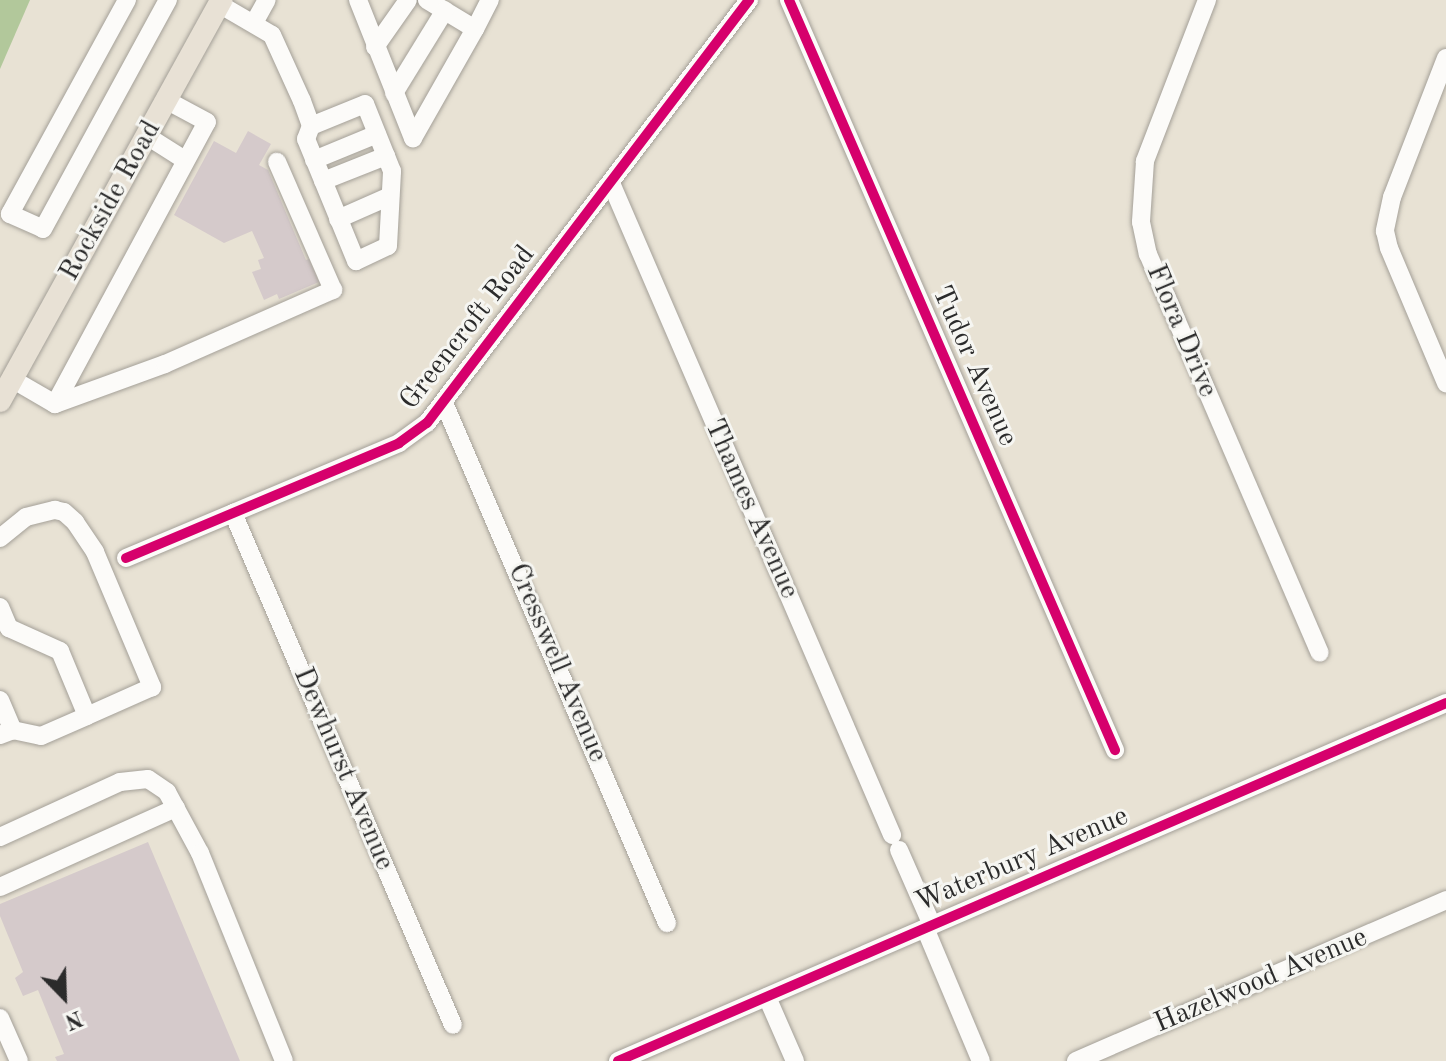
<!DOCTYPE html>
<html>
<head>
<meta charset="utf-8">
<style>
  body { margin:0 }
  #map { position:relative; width:1446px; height:1061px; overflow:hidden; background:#e8e2d4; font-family:"Old Standard TT",serif }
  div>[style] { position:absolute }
  .forest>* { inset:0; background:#b2c89b }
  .building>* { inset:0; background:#d5cacb }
  .roads { filter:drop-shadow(0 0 2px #a4a098) drop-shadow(0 0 2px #a4a098) }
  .minor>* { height:18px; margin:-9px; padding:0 9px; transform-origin:9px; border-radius:9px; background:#fcfbf9 }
  .major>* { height:22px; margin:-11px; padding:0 11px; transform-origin:11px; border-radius:11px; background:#e8e1d5 }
  .cycleway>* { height:10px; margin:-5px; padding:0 5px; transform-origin:5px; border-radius:5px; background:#d6006c }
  span { translate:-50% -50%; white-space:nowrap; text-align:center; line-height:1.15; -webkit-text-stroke:6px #f6f6f2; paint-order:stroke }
  .street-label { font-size:28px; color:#2b2b2b }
  .north { position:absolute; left:24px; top:957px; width:80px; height:80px; -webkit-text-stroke:6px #f6f6f2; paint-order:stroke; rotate:157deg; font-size:22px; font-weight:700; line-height:32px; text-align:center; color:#2b2b2b }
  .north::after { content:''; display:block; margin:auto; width:28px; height:36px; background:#2b2b2b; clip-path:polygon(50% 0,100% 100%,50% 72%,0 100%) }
</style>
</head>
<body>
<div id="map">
  <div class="forest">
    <i style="clip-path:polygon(0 0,30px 0,0 69px)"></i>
  </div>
  <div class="building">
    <i style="clip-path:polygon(248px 131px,271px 144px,259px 165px,268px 170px,306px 260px,309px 259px,319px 282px,279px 299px,277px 294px,264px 300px,252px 272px,261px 269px,258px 260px,264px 258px,252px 231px,224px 243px,174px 215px,214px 141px,236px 153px)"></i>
    <i style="clip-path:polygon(148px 842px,240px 1061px,57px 1061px,55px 1057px,64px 1054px,38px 990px,23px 996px,15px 978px,23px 972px,0 916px,0 904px)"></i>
  </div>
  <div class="roads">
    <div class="minor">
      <i style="left:127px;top:0;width:244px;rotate:118.7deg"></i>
      <i style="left:10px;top:214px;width:36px;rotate:24deg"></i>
      <i style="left:43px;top:229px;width:261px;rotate:-61.4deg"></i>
      <i style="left:358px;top:0;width:149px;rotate:68.3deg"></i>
      <i style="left:413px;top:138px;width:125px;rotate:-60.4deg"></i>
      <i style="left:427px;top:0;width:56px;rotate:31.1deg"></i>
      <i style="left:475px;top:29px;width:33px;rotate:-63deg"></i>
      <i style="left:789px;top:0;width:818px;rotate:66.51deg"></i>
      <i style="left:1207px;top:0;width:173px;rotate:111.1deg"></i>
      <i style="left:1145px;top:161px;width:61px;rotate:93.8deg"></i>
      <i style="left:1141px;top:222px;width:33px;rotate:78deg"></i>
      <i style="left:1148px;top:254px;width:434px;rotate:66.7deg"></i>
      <i style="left:219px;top:4px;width:61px;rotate:30.3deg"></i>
      <i style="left:272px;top:35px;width:72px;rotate:65.6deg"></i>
      <i style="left:302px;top:101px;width:27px;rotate:70deg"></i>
      <i style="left:311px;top:126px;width:14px;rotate:111deg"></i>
      <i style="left:306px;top:139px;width:132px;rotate:67.7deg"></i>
      <i style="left:356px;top:261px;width:35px;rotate:-25deg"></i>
      <i style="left:388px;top:246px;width:75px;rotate:-86.9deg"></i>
      <i style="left:392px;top:171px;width:72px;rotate:-111.9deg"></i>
      <i style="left:365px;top:104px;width:58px;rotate:157.8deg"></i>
      <i style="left:254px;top:23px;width:26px;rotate:-61deg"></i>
      <i style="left:375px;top:47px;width:57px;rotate:-54.9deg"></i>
      <i style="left:1446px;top:58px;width:149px;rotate:111.2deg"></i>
      <i style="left:1392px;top:197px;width:35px;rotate:102deg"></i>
      <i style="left:1385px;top:231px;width:17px;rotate:77deg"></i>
      <i style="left:1389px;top:248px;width:147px;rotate:67.1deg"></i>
      <i style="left:394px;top:93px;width:97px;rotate:-58.4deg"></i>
      <i style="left:147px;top:136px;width:45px;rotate:32.3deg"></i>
      <i style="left:314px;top:160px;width:68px;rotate:-22.4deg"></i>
      <i style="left:323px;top:181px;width:68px;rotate:-21.6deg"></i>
      <i style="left:611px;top:183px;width:710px;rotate:66.68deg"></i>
      <i style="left:338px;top:219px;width:57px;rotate:-23.9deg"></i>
      <i style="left:12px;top:379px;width:50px;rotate:30.2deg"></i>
      <i style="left:55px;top:404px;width:117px;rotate:-20deg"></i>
      <i style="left:165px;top:364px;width:184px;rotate:-23.8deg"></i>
      <i style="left:333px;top:290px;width:140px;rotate:-113.6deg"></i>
      <i style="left:444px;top:403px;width:566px;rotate:66.79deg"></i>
      <i style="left:55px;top:404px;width:320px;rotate:-61.7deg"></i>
      <i style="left:207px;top:122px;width:47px;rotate:-151.8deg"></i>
      <i style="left:233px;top:513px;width:557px;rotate:66.75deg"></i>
      <i style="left:0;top:538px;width:33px;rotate:-39deg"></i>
      <i style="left:26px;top:517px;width:30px;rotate:-14deg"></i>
      <i style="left:55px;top:510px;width:9px;rotate:13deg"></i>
      <i style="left:64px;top:512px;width:15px;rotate:42deg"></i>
      <i style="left:75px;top:522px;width:36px;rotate:56deg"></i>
      <i style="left:95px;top:552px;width:147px;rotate:67.1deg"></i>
      <i style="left:152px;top:687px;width:71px;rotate:156deg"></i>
      <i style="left:126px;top:558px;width:296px;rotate:-22.8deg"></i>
      <i style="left:399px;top:443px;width:34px;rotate:-36deg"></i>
      <i style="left:427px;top:423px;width:532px;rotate:-52.72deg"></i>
      <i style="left:0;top:607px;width:23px;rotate:67deg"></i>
      <i style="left:9px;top:628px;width:56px;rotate:24.3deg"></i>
      <i style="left:60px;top:651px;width:70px;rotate:67.4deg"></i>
      <i style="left:87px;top:716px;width:50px;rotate:156.5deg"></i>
      <i style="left:41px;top:736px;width:29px;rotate:-168deg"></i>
      <i style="left:13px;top:730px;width:14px;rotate:159deg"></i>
      <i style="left:0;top:700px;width:33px;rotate:67deg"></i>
      <i style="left:0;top:837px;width:132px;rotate:-24.6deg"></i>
      <i style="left:120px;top:782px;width:28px;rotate:-6deg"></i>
      <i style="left:148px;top:779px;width:23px;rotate:34deg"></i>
      <i style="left:167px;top:792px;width:69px;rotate:61.6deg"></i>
      <i style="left:200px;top:853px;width:224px;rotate:68deg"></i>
      <i style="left:899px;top:850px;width:82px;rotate:66.3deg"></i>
      <i style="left:0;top:887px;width:193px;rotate:-24.2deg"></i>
      <i style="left:925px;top:928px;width:144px;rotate:67.2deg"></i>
      <i style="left:767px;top:997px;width:70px;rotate:66.4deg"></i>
      <i style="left:0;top:1018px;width:47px;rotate:66.2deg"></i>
      <i style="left:618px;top:1061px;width:902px;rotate:-23.38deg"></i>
      <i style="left:1076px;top:1061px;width:404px;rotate:-23.5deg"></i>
    </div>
    <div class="major">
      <i style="left:0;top:401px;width:458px;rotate:-61.1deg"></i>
    </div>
  </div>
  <div class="cycleway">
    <i style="left:789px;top:0;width:818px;rotate:66.51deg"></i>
    <i style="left:126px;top:558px;width:296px;rotate:-22.8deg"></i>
    <i style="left:399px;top:443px;width:34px;rotate:-36deg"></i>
    <i style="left:427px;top:423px;width:532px;rotate:-52.72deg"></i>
    <i style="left:618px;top:1061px;width:902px;rotate:-23.38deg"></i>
  </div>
  <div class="street-label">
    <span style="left:111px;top:201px;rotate:-61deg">Rockside Road</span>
    <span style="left:468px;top:328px;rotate:-52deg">Greencroft Road</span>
    <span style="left:1181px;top:331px;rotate:67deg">Flora Drive</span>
    <span style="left:974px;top:366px;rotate:66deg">Tudor Avenue</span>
    <span style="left:751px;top:509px;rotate:66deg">Thames Avenue</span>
    <span style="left:557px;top:663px;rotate:67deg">Cresswell Avenue</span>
    <span style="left:343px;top:769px;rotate:67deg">Dewhurst Avenue</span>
    <span style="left:1022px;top:860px;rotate:-23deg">Waterbury Avenue</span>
    <span style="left:1261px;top:981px;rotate:-23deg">Hazelwood Avenue</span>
  </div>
  <div class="north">N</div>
</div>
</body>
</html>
